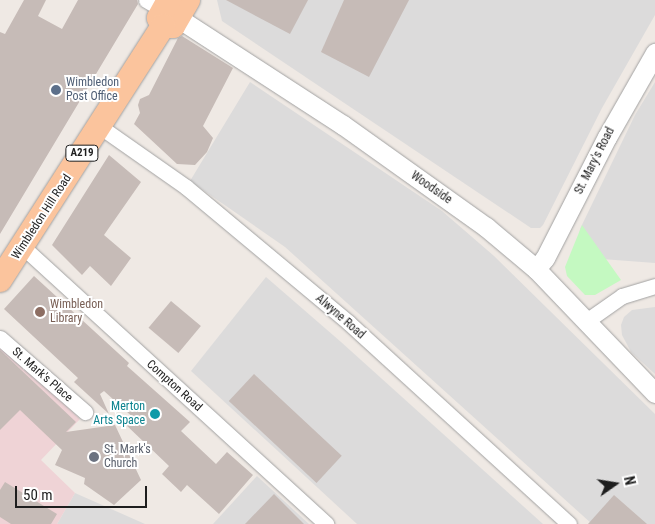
<!DOCTYPE html>
<html>
<head>
<meta charset="utf-8">
<style>
  body { margin:0 }
  #map { position:relative; width:655px; height:524px; overflow:hidden; background:#efe9e4; font-family:"Roboto Condensed",sans-serif }
  div>[style] { position:absolute }
  .residential>* { inset:0; background:#dcdbdb }
  .commercial>* { inset:0; background:#efd3d6 }
  .park>* { inset:0; background:#c4f9c1 }
  .building>* { inset:0; background:#c6bbb7; transform-origin:0 0 }
  .roads { filter:drop-shadow(0 0 1px #a2a2a2) drop-shadow(0 0 1px #a2a2a2) }
  .minor>* { height:15px; margin:-7.5px; padding:0 7.5px; transform-origin:7.5px; border-radius:7.5px; background:#fff }
  .tertiary>* { height:19px; margin:-9.5px; padding:0 9.5px; transform-origin:9.5px; border-radius:9.5px; background:#fff }
  .primary>* { height:24px; margin:-12px; padding:0 12px; transform-origin:12px; border-radius:12px; background:#fbc49d }
  .dots>* { width:14px; height:14px; translate:-50% -50%; box-sizing:border-box; border:2px solid #fff; border-radius:50% }
  span { translate:-50% -50%; white-space:nowrap; text-align:center; line-height:1.15; -webkit-text-stroke:4px #fff; paint-order:stroke }
  .shield-label span { padding:1px 4px; background:#fff; border:1px solid; border-radius:4px; -webkit-text-stroke-width:0 }
  .shield-label { font-size:11px; color:#1e1e1e; font-weight:700 }
  .service-label { font-size:12px; color:#4e5e75 }
  .left { translate:0 -50%; text-align:left }
  .street-label { font-size:12px; color:#1e1e1e }
  .education-label { font-size:12px; color:#785e54 }
  .culture-label { font-size:12px; color:#0d838f }
  .right { translate:-100% -50%; text-align:right }
  .worship-label { font-size:12px; color:#5b616d }
  .north { position:absolute; left:590px; top:459px; width:50px; height:50px; -webkit-text-stroke:4px #fff; paint-order:stroke; rotate:77deg; font-size:14px; font-weight:700; line-height:20px; text-align:center; color:#1e1e1e }
  .north::after { content:''; display:block; margin:auto; width:18px; height:22px; background:#1e1e1e; clip-path:polygon(50% 0,100% 100%,50% 72%,0 100%) }
  .scale { position:absolute; left:15px; top:486px; width:132px; height:22px; box-sizing:border-box; border:2px solid #1e1e1e; border-top:0; padding-left:6px; font-size:15px; line-height:18px; white-space:nowrap; color:#1e1e1e; -webkit-text-stroke:4px #fff; paint-order:stroke }
</style>
</head>
<body>
<div id="map">
  <div class="residential">
    <i style="clip-path:polygon(217px 0,655px 0,655px 15px,602px 108px,543px 225px,540px 228px,531px 228px,222px 21px)"></i>
    <i style="clip-path:polygon(250px 82px,442px 211px,494px 256px,655px 414px,655px 524px,592px 524px,285px 247px,190px 181px)"></i>
    <i style="clip-path:polygon(655px 82px,655px 263px,602px 259px,579px 238px,580px 229px,635px 115px)"></i>
    <i style="clip-path:polygon(266px 277px,341px 342px,543px 524px,357px 524px,191px 371px)"></i>
    <i style="clip-path:polygon(655px 307px,655px 374px,631px 352px,622px 335px,621px 325px,624px 317px,632px 310px)"></i>
    <i style="clip-path:polygon(257px 476px,309px 524px,213px 524px)"></i>
    <i style="clip-path:polygon(75px 493px,145px 524px,57px 524px)"></i>
  </div>
  <div class="commercial">
    <i style="clip-path:polygon(0 344px,80px 419px,41px 460px,75px 493px,57px 524px,0 524px)"></i>
  </div>
  <div class="park">
    <i style="clip-path:polygon(582px 225px,621px 280px,595px 295px,585px 295px,567px 276px,565px 267px)"></i>
  </div>
  <div class="building">
    <i style="clip-path:polygon(24px 0,46px 0,38px 16px,62px 29px,78px 0,137px 0,138px 4px,0 234px,0 32px,5px 34px)"></i>
    <i style="clip-path:polygon(226px 0,308px 0,290px 34px)"></i>
    <i style="clip-path:polygon(344px 0,409px 0,369px 77px,321px 52px)"></i>
    <i style="clip-path:polygon(182px 36px,233px 68px,203px 126px,213px 138px,207px 152px,195px 165px,177px 164px,134px 124px,140px 113px,138px 105px,140px 99px,149px 95px,178px 38px)"></i>
    <i style="clip-path:polygon(109px 155px,141px 182px,104px 235px,131px 258px,111px 286px,90px 266px,82px 275px,52px 245px)"></i>
    <i style="clip-path:polygon(34px 276px,129px 363px,127px 366px,190px 422px,181px 431px,216px 464px,227px 452px,253px 475px,219px 514px,187px 485px,181px 492px,162px 474px,169px 466px,124px 423px,137px 421px,104px 391px,100px 394px,109px 414px,74px 382px,78px 378px,4px 309px)"></i>
    <i style="left:171px;top:301px;width:39px;height:35px;rotate:40deg"></i>
    <i style="clip-path:polygon(0 350px,76px 422px,66px 432px,115px 425px,141px 480px,114px 505px,84px 484px,85px 478px,55px 465px,62px 450px,20px 410px,0 430px)"></i>
    <i style="left:254px;top:374px;width:120px;height:37px;rotate:43deg"></i>
    <i style="clip-path:polygon(5px 482px,57px 514px,51px 524px,11px 524px,0 517px,0 490px)"></i>
    <i style="clip-path:polygon(274px 494px,304px 524px,245px 524px)"></i>
    <i style="clip-path:polygon(614px 495px,647px 524px,588px 524px)"></i>
  </div>
  <div class="roads">
    <div class="minor">
      <i style="left:146px;top:0;width:20px;rotate:30deg"></i>
      <i style="left:99px;top:126px;width:106px;rotate:35deg"></i>
      <i style="left:186px;top:187px;width:212px;rotate:39.8deg"></i>
      <i style="left:349px;top:323px;width:298px;rotate:42.4deg"></i>
      <i style="left:23px;top:247px;width:411px;rotate:42.4deg"></i>
      <i style="left:585px;top:322px;width:45px;rotate:-35.1deg"></i>
      <i style="left:622px;top:296px;width:34px;rotate:-17deg"></i>
      <i style="left:0;top:338px;width:113px;rotate:41deg"></i>
    </div>
    <div class="tertiary">
      <i style="left:178px;top:18px;width:197px;rotate:33deg"></i>
      <i style="left:343px;top:125px;width:176px;rotate:35.5deg"></i>
      <i style="left:486px;top:227px;width:65px;rotate:40deg"></i>
      <i style="left:536px;top:269px;width:172px;rotate:46.2deg"></i>
      <i style="left:536px;top:269px;width:14px;rotate:-51deg"></i>
      <i style="left:545px;top:258px;width:136px;rotate:-62.9deg"></i>
      <i style="left:607px;top:137px;width:97px;rotate:-60.3deg"></i>
    </div>
    <div class="primary">
      <i style="left:163px;top:26px;width:10px"></i>
      <i style="left:173px;top:26px;width:30px;rotate:-60deg"></i>
      <i style="left:163px;top:26px;width:9px;rotate:-117deg"></i>
      <i style="left:159px;top:18px;width:21px;rotate:-61deg"></i>
      <i style="left:0;top:280px;width:302px;rotate:-57.3deg"></i>
    </div>
  </div>
  <div class="dots">
    <i style="left:56px;top:90px;background:#5c6f8a"></i>
    <i style="left:40px;top:312px;background:#8d6e63"></i>
    <i style="left:155px;top:414px;background:#0f9aa8"></i>
    <i style="left:94px;top:457px;background:#6b7280"></i>
  </div>
  <div class="shield-label">
    <span style="left:82px;top:153px">A219</span>
  </div>
  <div class="service-label">
    <span class="left" style="left:66px;top:90px">Wimbledon<br>Post Office</span>
  </div>
  <div class="street-label">
    <span style="left:595px;top:161px;rotate:-63deg">St. Mary's Road</span>
    <span style="left:431px;top:188px;rotate:35deg">Woodside</span>
    <span style="left:42px;top:217px;rotate:-57deg">Wimbledon Hill Road</span>
    <span style="left:340px;top:317px;rotate:41deg">Alwyne Road</span>
    <span style="left:42px;top:375px;rotate:41deg">St. Mark's Place</span>
    <span style="left:174px;top:386px;rotate:42deg">Compton Road</span>
  </div>
  <div class="education-label">
    <span class="left" style="left:50px;top:312px">Wimbledon<br>Library</span>
  </div>
  <div class="culture-label">
    <span class="right" style="left:145px;top:414px">Merton<br>Arts Space</span>
  </div>
  <div class="worship-label">
    <span class="left" style="left:104px;top:457px">St. Mark's<br>Church</span>
  </div>
  <div class="north">N</div>
  <div class="scale">50 m</div>
</div>
</body>
</html>
